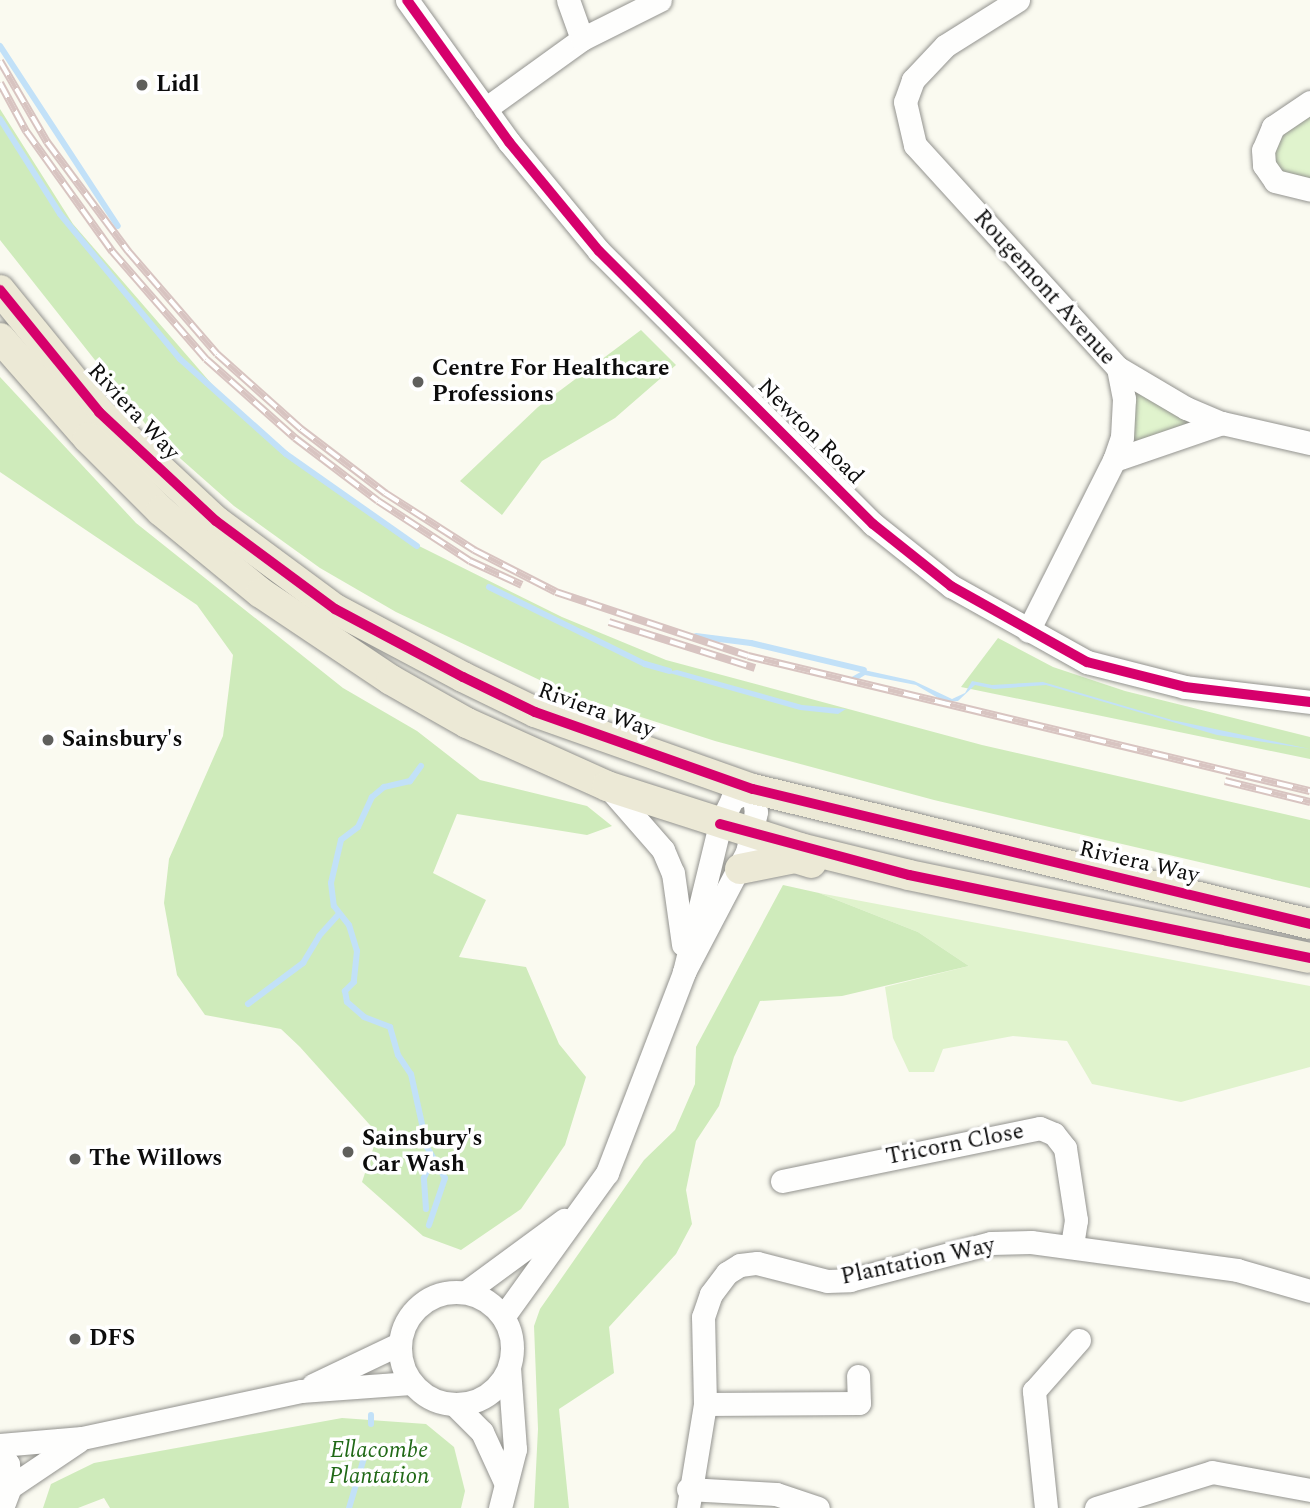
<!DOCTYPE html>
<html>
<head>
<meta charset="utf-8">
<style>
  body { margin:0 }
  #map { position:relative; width:1310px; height:1508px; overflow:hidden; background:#fafaf0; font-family:Spectral,serif }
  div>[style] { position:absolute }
  .green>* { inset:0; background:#e0f3cd }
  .forest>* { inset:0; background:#cfebbb }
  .water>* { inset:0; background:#c2e1f8 }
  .stream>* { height:6px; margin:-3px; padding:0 3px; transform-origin:3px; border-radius:3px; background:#c2e1f8 }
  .roads { filter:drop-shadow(0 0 2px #93938f) drop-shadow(0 0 2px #93938f) }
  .minor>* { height:23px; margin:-11.5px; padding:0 11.5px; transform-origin:11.5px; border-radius:11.5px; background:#fefefd }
  .minor>.ring { margin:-11.5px; padding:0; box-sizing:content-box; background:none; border:23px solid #fefefd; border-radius:50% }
  .major>* { height:30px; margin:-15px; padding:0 15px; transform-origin:15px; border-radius:15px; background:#ece9d6 }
  .rail>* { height:8px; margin-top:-4px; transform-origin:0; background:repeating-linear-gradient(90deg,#fff 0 16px,#d8c4c1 0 32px); box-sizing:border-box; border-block:2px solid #d8c4c1 }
  .cycleway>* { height:10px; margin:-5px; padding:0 5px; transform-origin:5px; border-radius:5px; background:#d6006c }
  .dots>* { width:19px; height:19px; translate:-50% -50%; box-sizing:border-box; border:4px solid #fff; border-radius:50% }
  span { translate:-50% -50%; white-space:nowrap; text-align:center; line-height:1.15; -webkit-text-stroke:7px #fff; paint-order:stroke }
  .poi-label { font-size:23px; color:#0c0c0c; font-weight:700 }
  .left { translate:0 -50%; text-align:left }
  .street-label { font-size:23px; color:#0c0c0c }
  .park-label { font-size:23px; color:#216917; font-style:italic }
</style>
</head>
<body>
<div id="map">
  <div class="green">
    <i style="clip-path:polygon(1310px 112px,1310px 184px,1275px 168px,1273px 138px)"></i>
    <i style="clip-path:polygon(1118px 368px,1222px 423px,1114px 460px)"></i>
    <i style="clip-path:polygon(819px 893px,1310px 986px,1310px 1067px,1181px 1102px,1092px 1084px,1067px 1041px,1013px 1036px,943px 1049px,934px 1072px,909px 1072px,893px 1038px,885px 987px,969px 966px,918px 932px)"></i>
  </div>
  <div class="forest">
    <i style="clip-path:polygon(0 109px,73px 224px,223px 397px,277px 445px,415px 544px,562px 617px,666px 660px,982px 745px,1310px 820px,1310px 888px,934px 800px,715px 741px,567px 693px,396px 612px,320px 568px,234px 506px,155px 436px,0 240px)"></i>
    <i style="clip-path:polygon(641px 330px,676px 365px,615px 418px,542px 461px,502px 515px,460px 481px,538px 407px)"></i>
    <i style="clip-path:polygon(0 377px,136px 523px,343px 688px,417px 731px,480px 780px,587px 806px,612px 826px,587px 835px,457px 814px,433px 873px,486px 900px,459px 957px,526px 967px,559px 1044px,586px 1077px,565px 1145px,521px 1209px,461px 1250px,423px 1236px,362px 1182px,378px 1134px,300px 1047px,281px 1029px,205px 1015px,177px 975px,164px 903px,169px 859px,223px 736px,233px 655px,197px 605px,0 472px)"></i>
    <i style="clip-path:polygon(998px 638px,1053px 667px,1125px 691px,1310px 737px,1310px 759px,961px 687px)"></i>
    <i style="clip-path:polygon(783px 885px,819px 893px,918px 932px,969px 966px,842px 996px,760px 1001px,734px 1057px,719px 1106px,696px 1141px,686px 1190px,692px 1224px,676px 1254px,609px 1327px,614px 1373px,559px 1409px,569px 1508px,534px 1508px,538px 1429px,534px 1326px,540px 1309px,644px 1160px,675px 1130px,695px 1084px,696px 1047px)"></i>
    <i style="clip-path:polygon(342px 1418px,426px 1424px,454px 1447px,465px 1491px,461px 1508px,110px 1508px,104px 1498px,78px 1508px,43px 1508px,51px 1484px,94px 1463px)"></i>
  </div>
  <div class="water">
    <i style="clip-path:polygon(677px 670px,802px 705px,846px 709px,838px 714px,800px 710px,666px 672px)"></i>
    <i style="clip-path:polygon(864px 670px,914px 681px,952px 699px,965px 693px,972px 681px,992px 685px,1043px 682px,1172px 720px,1310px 749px,1217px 735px,1046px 685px,994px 689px,975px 685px,958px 701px,945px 702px,916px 685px,865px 675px,857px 680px,850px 678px)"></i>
  </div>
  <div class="stream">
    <i style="left:0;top:46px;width:215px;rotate:56.8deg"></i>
    <i style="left:0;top:119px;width:112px;rotate:57.7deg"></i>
    <i style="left:60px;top:214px;width:188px;rotate:50.4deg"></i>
    <i style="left:180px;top:359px;width:142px;rotate:41.9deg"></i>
    <i style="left:286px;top:454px;width:160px;rotate:35.1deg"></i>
    <i style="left:489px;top:587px;width:174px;rotate:26.3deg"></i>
    <i style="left:645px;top:664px;width:25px;rotate:16deg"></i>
    <i style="left:696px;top:636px;width:55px;rotate:7.3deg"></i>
    <i style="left:751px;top:643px;width:116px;rotate:13.4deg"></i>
    <i style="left:421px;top:766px;width:19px;rotate:126deg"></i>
    <i style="left:410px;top:781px;width:27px;rotate:167deg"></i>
    <i style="left:384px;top:787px;width:16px;rotate:140deg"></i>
    <i style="left:372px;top:797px;width:33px;rotate:115deg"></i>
    <i style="left:358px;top:827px;width:21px;rotate:143deg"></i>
    <i style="left:341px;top:840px;width:44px;rotate:103.1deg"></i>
    <i style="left:331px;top:883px;width:23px;rotate:83deg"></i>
    <i style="left:334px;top:906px;width:24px;rotate:52deg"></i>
    <i style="left:349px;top:925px;width:27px;rotate:73deg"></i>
    <i style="left:357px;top:951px;width:31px;rotate:96deg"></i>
    <i style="left:354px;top:982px;width:13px;rotate:135deg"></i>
    <i style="left:345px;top:991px;width:11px;rotate:80deg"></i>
    <i style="left:347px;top:1002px;width:23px;rotate:41deg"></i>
    <i style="left:364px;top:1017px;width:28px;rotate:21deg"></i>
    <i style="left:390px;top:1027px;width:29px;rotate:74deg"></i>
    <i style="left:398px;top:1055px;width:23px;rotate:56deg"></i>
    <i style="left:411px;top:1074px;width:75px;rotate:77.6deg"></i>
    <i style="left:427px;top:1147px;width:36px;rotate:60deg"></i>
    <i style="left:445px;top:1178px;width:50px;rotate:108.8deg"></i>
    <i style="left:248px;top:1004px;width:69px;rotate:-36.7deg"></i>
    <i style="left:303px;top:963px;width:31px;rotate:-59deg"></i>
    <i style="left:319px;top:936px;width:30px;rotate:-48deg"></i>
    <i style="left:426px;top:1209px;width:31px;rotate:-94deg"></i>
    <i style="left:424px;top:1178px;width:22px;rotate:-66deg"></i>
    <i style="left:371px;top:1415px;width:9px;rotate:90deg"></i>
    <i style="left:349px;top:1508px;width:63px;rotate:-73.3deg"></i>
  </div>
  <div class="roads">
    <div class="minor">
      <i style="left:407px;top:0;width:175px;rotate:54.3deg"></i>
      <i style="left:509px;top:142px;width:141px;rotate:50.5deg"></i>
      <i style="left:599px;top:251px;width:387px;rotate:44.9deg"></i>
      <i style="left:873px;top:524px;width:100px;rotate:38.5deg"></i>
      <i style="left:951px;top:586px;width:156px;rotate:29.2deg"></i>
      <i style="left:1087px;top:662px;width:101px;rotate:14.3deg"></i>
      <i style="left:1185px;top:687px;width:126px;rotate:6.8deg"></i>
      <i style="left:568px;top:0;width:41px;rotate:70.3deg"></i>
      <i style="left:1018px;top:0;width:86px;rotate:147.8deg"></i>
      <i style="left:945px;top:46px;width:47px;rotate:133.3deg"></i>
      <i style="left:913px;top:80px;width:23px;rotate:110deg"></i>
      <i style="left:905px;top:102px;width:44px;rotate:76.9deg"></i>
      <i style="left:915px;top:145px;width:302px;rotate:47.7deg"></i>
      <i style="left:1118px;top:368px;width:32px;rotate:79deg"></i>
      <i style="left:1124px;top:399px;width:38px;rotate:93deg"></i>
      <i style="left:1122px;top:437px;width:24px;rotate:109deg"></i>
      <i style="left:1114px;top:460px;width:191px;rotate:116.7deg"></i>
      <i style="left:1310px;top:102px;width:45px;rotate:146deg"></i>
      <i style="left:1273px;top:127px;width:25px;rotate:113deg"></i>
      <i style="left:1263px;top:150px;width:15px;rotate:86deg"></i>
      <i style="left:1264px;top:165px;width:19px;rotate:55deg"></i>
      <i style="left:1275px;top:181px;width:36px;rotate:14deg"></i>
      <i style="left:485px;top:109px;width:120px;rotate:-35.8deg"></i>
      <i style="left:582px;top:39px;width:87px;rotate:-26.6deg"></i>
      <i style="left:1118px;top:368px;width:79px;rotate:30.5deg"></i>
      <i style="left:1186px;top:408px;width:39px;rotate:23deg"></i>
      <i style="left:1222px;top:423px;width:90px;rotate:12.8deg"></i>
      <i style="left:1114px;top:460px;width:114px;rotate:-18.9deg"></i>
      <i style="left:609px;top:788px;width:82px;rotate:48.9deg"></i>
      <i style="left:663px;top:850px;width:25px;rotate:67deg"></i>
      <i style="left:673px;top:873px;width:72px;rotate:82deg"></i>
      <i style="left:782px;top:1181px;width:263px;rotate:-11.6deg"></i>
      <i style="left:1040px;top:1128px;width:15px;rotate:23deg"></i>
      <i style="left:1054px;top:1134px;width:18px;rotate:52deg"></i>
      <i style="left:1065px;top:1148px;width:73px;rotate:81.3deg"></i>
      <i style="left:1076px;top:1220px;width:26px;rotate:99deg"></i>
      <i class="ring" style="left:400px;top:1292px;width:89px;height:89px"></i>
      <i style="left:466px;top:1292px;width:122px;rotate:-36.3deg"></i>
      <i style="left:503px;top:1317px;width:178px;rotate:-54.2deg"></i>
      <i style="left:607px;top:1173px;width:215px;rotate:-69deg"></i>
      <i style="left:684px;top:972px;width:152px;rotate:-76.3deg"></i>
      <i style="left:720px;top:824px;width:28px;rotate:-64deg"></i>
      <i style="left:732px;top:799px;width:23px;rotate:-25deg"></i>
      <i style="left:753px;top:789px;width:23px;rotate:83deg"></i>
      <i style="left:756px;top:812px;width:41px;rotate:102.7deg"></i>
      <i style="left:747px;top:852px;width:136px;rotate:117.7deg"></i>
      <i style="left:313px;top:1385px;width:95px;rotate:-25.5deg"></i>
      <i style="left:705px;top:1404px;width:154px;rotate:-0.4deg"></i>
      <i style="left:859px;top:1403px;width:27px;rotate:-92deg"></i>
      <i style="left:455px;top:1405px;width:38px;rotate:45deg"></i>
      <i style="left:482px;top:1432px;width:55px;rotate:65.3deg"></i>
      <i style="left:0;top:1445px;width:82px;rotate:-4.9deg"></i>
      <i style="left:82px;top:1438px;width:224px;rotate:-12.1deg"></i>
      <i style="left:301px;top:1391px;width:110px;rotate:-4.2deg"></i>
      <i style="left:0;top:1452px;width:14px;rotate:56deg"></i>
      <i style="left:8px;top:1464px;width:23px;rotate:85deg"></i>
      <i style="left:10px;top:1487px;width:22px;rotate:111deg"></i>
      <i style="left:10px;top:1487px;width:81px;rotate:-33.9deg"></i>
      <i style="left:688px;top:1489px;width:88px;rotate:3.3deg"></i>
      <i style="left:776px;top:1494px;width:44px;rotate:18.4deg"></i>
      <i style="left:500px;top:1508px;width:61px;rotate:-75.7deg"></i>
      <i style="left:515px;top:1449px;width:81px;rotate:-94.2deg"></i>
      <i style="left:688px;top:1508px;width:105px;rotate:-80.7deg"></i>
      <i style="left:705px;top:1404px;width:87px;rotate:-91.3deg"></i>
      <i style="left:703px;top:1317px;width:24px;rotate:-71deg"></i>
      <i style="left:711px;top:1294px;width:26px;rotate:-53deg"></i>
      <i style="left:727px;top:1273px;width:15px;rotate:-32deg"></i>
      <i style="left:740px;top:1265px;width:17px;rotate:-7deg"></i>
      <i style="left:757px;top:1263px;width:72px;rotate:14.4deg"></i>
      <i style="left:827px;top:1281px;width:23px;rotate:-2deg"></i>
      <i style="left:850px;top:1280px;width:146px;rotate:-14.7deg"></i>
      <i style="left:991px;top:1243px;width:40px;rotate:-1.4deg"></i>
      <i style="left:1031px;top:1242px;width:208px;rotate:7.7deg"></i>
      <i style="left:1237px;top:1270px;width:76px;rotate:16deg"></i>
      <i style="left:1046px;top:1508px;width:118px;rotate:-95.9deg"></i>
      <i style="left:1034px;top:1391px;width:68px;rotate:-48.6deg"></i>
      <i style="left:1096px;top:1508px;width:121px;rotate:-17.2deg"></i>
      <i style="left:1212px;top:1472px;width:100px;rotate:10.4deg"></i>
    </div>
    <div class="major">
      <i style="left:0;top:290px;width:157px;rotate:50.9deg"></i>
      <i style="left:99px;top:412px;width:160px;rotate:43deg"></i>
      <i style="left:216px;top:521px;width:148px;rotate:36.5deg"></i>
      <i style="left:335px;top:609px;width:145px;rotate:28deg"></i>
      <i style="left:463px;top:677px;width:80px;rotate:25.9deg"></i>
      <i style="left:535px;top:712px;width:231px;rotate:19.5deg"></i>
      <i style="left:753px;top:789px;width:573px;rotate:13.62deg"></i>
      <i style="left:0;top:338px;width:133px;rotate:48.7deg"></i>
      <i style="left:88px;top:438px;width:103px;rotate:45deg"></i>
      <i style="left:161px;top:511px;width:129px;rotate:39.4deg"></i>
      <i style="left:261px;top:593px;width:156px;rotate:33.8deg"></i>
      <i style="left:391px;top:680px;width:87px;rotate:29.5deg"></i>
      <i style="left:467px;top:723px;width:154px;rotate:24.2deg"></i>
      <i style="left:607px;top:786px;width:203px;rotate:17.8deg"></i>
      <i style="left:800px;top:848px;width:112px;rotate:13.9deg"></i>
      <i style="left:909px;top:875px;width:409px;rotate:11.7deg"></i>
      <i style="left:740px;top:869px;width:56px;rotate:-11.3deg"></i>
      <i style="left:795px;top:858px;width:17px;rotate:17deg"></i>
    </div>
  </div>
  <div class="rail">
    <i style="left:0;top:61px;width:94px;rotate:59.9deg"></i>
    <i style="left:47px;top:142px;width:136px;rotate:53.4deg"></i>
    <i style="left:128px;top:251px;width:136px;rotate:49.2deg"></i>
    <i style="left:217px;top:354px;width:113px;rotate:41.8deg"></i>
    <i style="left:301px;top:429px;width:106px;rotate:37.3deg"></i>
    <i style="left:385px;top:493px;width:106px;rotate:32.6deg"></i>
    <i style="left:474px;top:550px;width:92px;rotate:27.1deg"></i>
    <i style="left:556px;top:592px;width:202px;rotate:18.4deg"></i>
    <i style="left:748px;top:656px;width:578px;rotate:13.51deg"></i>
    <i style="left:0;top:83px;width:55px;rotate:61.6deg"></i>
    <i style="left:26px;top:131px;width:148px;rotate:54.4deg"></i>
    <i style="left:112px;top:251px;width:143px;rotate:49deg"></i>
    <i style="left:206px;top:359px;width:119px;rotate:41.6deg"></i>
    <i style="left:295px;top:438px;width:104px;rotate:37.2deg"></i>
    <i style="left:378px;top:501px;width:110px;rotate:33.1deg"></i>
    <i style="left:470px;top:561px;width:57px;rotate:24.8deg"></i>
    <i style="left:609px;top:622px;width:153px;rotate:17.5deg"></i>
    <i style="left:1225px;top:781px;width:88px;rotate:13.9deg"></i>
  </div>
  <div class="cycleway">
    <i style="left:407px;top:0;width:175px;rotate:54.3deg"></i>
    <i style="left:509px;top:142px;width:141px;rotate:50.5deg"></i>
    <i style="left:599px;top:251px;width:387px;rotate:44.9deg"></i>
    <i style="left:873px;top:524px;width:100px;rotate:38.5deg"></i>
    <i style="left:951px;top:586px;width:156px;rotate:29.2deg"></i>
    <i style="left:1087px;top:662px;width:101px;rotate:14.3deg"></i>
    <i style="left:1185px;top:687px;width:126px;rotate:6.8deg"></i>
    <i style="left:0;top:290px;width:157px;rotate:50.9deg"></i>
    <i style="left:99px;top:412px;width:160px;rotate:43deg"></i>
    <i style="left:216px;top:521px;width:148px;rotate:36.5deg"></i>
    <i style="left:335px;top:609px;width:145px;rotate:28deg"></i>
    <i style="left:463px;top:677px;width:80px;rotate:25.9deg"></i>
    <i style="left:535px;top:712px;width:231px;rotate:19.5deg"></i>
    <i style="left:753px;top:789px;width:573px;rotate:13.62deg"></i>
    <i style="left:720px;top:824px;width:196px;rotate:15.1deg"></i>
    <i style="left:909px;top:875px;width:409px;rotate:11.7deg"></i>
  </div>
  <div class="dots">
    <i style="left:142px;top:85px;background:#5f5f5c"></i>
    <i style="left:418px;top:382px;background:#5f5f5c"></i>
    <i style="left:48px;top:740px;background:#5f5f5c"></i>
    <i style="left:348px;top:1152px;background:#5f5f5c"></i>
    <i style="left:75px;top:1159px;background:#5f5f5c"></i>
    <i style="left:75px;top:1339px;background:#5f5f5c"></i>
  </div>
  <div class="poi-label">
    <span class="left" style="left:156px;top:85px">Lidl</span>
    <span class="left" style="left:432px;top:382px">Centre For Healthcare<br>Professions</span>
    <span class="left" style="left:62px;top:740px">Sainsbury's</span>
    <span class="left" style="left:362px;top:1152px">Sainsbury's<br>Car Wash</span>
    <span class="left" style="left:89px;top:1159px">The Willows</span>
    <span class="left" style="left:89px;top:1339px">DFS</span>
  </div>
  <div class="street-label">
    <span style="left:1044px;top:288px;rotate:48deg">Rougemont Avenue</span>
    <span style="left:133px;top:412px;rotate:47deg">Riviera Way</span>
    <span style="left:810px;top:432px;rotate:45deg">Newton Road</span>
    <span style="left:596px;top:711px;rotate:20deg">Riviera Way</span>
    <span style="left:1139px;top:863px;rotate:13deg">Riviera Way</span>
    <span style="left:955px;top:1145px;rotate:-11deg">Tricorn Close</span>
    <span style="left:918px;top:1262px;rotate:-12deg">Plantation Way</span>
  </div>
  <div class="park-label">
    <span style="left:379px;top:1464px">Ellacombe<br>Plantation</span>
  </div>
</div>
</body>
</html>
